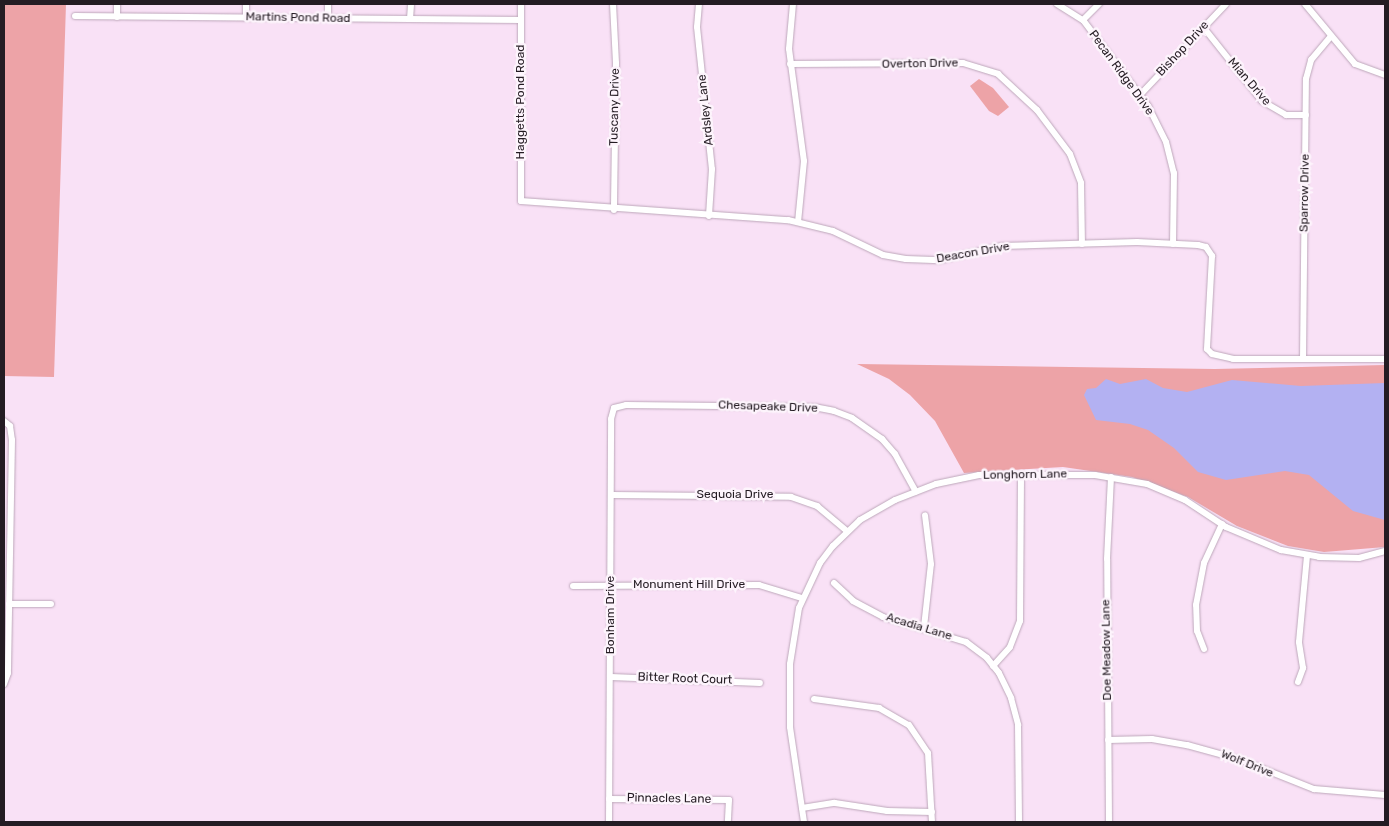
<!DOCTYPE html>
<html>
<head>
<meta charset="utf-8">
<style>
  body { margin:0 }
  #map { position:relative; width:1389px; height:826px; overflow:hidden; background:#f9e1f6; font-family:Rubik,sans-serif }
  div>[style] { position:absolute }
  .green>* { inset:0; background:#eda3a7 }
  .water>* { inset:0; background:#b3b1f2 }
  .roads { filter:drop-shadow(0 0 1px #bda7ba) drop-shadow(0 0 1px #bda7ba) }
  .street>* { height:6px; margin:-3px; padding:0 3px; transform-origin:3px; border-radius:3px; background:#fff }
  span { translate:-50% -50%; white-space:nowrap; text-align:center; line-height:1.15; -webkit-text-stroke:5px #fdf4fc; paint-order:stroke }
  .street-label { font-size:12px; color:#241c23 }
  .frame { position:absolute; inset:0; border:5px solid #241c23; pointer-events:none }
</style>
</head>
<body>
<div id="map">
  <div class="green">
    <i style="clip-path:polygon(4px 4px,66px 4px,54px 377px,4px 376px)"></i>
    <i style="clip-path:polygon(979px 79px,993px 88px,1009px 107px,998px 116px,989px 111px,970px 86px)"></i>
    <i style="clip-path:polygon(857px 364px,1215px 369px,1385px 365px,1385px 547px,1324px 552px,1288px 546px,1237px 526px,1188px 497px,1132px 477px,1063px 467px,964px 473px,935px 421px,910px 395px,889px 379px)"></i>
  </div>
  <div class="water">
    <i style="clip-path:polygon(1106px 379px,1120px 384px,1146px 379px,1163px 388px,1187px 392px,1232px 380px,1301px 386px,1385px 383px,1385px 520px,1353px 511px,1309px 475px,1285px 471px,1226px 480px,1198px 472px,1174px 448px,1148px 430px,1130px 424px,1096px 420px,1084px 395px,1087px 389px,1096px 388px)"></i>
  </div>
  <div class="roads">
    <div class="street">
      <i style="left:521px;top:4px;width:197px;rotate:90deg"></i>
      <i style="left:521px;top:201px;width:268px;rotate:4.1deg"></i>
      <i style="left:788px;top:220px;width:46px;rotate:13.7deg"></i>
      <i style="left:833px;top:231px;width:55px;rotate:25.6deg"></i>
      <i style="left:883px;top:255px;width:23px;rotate:10deg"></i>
      <i style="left:906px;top:259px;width:34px;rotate:2deg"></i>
      <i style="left:940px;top:260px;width:64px;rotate:-12.7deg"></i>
      <i style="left:1002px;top:246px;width:135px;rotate:-1.7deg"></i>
      <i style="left:1137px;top:242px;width:61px;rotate:2.8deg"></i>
      <i style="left:1198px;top:245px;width:8px;rotate:14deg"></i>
      <i style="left:1206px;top:247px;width:11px;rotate:56deg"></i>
      <i style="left:1212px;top:256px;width:93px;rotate:93.1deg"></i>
      <i style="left:1207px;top:349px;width:7px;rotate:45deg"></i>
      <i style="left:1212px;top:354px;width:22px;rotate:13deg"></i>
      <i style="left:1233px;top:359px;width:152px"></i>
      <i style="left:613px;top:4px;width:59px;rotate:87.1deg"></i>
      <i style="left:616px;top:63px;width:147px;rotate:90.8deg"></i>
      <i style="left:699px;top:4px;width:23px;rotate:95deg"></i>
      <i style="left:697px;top:27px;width:143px;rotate:84deg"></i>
      <i style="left:712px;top:169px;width:47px;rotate:93.7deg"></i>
      <i style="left:793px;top:4px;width:45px;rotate:95.1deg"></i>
      <i style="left:789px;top:49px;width:113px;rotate:82.4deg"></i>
      <i style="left:804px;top:161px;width:61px;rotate:95.6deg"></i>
      <i style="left:1057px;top:4px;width:31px;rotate:32deg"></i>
      <i style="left:1083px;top:20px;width:108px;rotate:52.9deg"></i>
      <i style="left:1148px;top:106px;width:40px;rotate:63.4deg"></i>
      <i style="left:1166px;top:142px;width:32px;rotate:76deg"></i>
      <i style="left:1174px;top:173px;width:71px;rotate:90.8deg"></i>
      <i style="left:1305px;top:4px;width:78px;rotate:50.2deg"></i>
      <i style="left:1355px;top:64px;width:32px;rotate:20deg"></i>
      <i style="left:75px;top:16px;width:446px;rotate:0.5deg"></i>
      <i style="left:117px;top:17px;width:13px;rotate:-90deg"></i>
      <i style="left:246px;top:18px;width:14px;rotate:-90deg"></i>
      <i style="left:328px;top:18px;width:14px;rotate:-90deg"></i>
      <i style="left:410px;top:19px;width:15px;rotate:-86deg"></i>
      <i style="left:1083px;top:20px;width:23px;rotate:-45deg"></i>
      <i style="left:1204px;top:28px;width:93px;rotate:51.5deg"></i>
      <i style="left:1262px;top:101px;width:28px;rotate:30deg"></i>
      <i style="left:1286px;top:115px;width:20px"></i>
      <i style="left:790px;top:64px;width:173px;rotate:-0.3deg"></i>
      <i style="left:963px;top:63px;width:37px;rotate:17deg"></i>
      <i style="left:998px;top:74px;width:53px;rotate:42.7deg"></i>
      <i style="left:1037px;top:110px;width:55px;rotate:53.1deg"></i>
      <i style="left:1070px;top:154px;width:31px;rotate:69deg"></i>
      <i style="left:1081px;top:183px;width:61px;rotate:89.1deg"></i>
      <i style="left:1140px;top:95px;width:125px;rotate:-46.6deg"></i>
      <i style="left:1303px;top:359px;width:280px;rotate:-89.4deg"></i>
      <i style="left:1306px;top:79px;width:20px;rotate:-75deg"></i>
      <i style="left:1311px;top:60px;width:31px;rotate:-50deg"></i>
      <i style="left:4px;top:421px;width:8px;rotate:40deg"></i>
      <i style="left:10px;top:426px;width:14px;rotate:82deg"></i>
      <i style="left:12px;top:440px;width:233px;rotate:91deg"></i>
      <i style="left:8px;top:673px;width:12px;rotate:110deg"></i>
      <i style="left:612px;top:495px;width:179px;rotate:0.6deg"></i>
      <i style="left:791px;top:497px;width:28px;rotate:19deg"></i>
      <i style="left:817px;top:506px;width:39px;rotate:40deg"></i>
      <i style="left:834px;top:583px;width:26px;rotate:43deg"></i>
      <i style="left:853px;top:601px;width:34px;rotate:28deg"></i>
      <i style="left:883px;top:617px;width:87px;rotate:16.8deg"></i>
      <i style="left:966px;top:642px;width:26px;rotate:37deg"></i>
      <i style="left:987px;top:658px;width:19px;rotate:51deg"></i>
      <i style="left:999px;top:673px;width:28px;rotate:64deg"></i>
      <i style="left:1011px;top:698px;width:28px;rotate:75deg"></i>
      <i style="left:1018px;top:725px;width:97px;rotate:89.4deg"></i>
      <i style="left:573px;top:586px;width:186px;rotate:-0.3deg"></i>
      <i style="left:759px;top:585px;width:45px;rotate:16.8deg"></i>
      <i style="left:9px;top:604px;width:42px"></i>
      <i style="left:924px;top:627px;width:63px;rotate:-83.7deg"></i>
      <i style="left:931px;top:564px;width:49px;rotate:-97deg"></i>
      <i style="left:1204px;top:649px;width:19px;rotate:-111deg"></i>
      <i style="left:1197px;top:631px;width:26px;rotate:-92deg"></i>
      <i style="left:1196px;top:605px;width:43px;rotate:-79.2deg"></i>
      <i style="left:1204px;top:563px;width:43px;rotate:-65.2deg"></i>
      <i style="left:993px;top:666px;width:25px;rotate:-48deg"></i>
      <i style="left:1010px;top:647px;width:28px;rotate:-69deg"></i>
      <i style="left:1020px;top:621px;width:146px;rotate:-89.6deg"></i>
      <i style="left:611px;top:677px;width:149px;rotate:2.3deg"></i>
      <i style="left:1298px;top:682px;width:15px;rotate:-70deg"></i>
      <i style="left:1303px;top:668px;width:26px;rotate:-99deg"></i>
      <i style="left:1299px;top:642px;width:87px;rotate:-84.7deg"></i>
      <i style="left:814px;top:699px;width:66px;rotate:7.9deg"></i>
      <i style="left:879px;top:708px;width:34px;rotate:30deg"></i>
      <i style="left:909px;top:725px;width:34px;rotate:56deg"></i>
      <i style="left:928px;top:753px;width:69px;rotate:86.7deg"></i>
      <i style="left:1108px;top:740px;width:44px;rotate:-1.3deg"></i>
      <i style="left:1152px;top:739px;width:36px;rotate:10deg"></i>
      <i style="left:1187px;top:745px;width:56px;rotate:15.5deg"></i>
      <i style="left:1241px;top:760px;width:79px;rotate:21.7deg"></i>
      <i style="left:1314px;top:789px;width:71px;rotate:4.8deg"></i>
      <i style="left:609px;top:799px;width:120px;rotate:0.5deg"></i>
      <i style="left:729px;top:800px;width:22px;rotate:93deg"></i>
      <i style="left:802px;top:808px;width:33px;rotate:-9deg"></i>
      <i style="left:835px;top:803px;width:53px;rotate:8.7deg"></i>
      <i style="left:887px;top:811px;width:45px;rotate:1.3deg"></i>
      <i style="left:609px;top:822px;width:403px;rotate:-89.7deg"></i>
      <i style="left:611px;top:419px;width:11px;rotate:-75deg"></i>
      <i style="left:614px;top:408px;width:12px;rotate:-14deg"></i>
      <i style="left:626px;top:405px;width:188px;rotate:0.6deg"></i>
      <i style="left:814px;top:407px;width:20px;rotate:11deg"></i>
      <i style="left:834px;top:411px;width:19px;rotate:21deg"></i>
      <i style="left:852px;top:418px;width:37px;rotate:35deg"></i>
      <i style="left:882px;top:439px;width:20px;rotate:49deg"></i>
      <i style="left:895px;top:454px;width:43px;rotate:61.1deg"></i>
      <i style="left:804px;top:822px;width:96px;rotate:-98.4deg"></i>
      <i style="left:790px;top:727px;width:63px;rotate:-90deg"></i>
      <i style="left:790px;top:664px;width:57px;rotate:-80.9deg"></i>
      <i style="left:799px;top:608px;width:50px;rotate:-65deg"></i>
      <i style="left:820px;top:563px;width:21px;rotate:-53deg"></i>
      <i style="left:833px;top:546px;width:37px;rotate:-44deg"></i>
      <i style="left:860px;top:520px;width:40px;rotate:-29.7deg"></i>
      <i style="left:895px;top:500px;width:44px;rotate:-21.3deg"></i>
      <i style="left:936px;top:484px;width:44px;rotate:-11.8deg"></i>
      <i style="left:979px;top:475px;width:116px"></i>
      <i style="left:1095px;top:475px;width:53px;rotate:9.8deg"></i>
      <i style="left:1147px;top:484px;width:41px;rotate:22.8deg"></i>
      <i style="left:1185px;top:500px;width:49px;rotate:33.4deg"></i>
      <i style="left:1226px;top:527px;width:60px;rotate:22.7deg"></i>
      <i style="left:1281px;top:550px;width:39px;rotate:10deg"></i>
      <i style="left:1319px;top:557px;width:40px;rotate:1.4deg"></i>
      <i style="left:1359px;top:558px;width:27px;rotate:-15deg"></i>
      <i style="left:1109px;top:822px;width:263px;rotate:-90.4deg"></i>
      <i style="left:1107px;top:559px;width:82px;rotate:-87.2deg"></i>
    </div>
  </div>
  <div class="street-label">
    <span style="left:298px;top:18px;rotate:1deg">Martins Pond Road</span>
    <span style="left:1183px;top:49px;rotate:-47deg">Bishop Drive</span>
    <span style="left:920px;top:64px;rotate:-1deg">Overton Drive</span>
    <span style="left:1121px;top:73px;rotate:54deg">Pecan Ridge Drive</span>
    <span style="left:1249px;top:82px;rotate:49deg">Mian Drive</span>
    <span style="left:521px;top:102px;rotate:-90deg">Haggetts Pond Road</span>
    <span style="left:615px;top:107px;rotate:-89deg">Tuscany Drive</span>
    <span style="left:706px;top:110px;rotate:-96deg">Ardsley Lane</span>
    <span style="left:1305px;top:193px;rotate:-89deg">Sparrow Drive</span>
    <span style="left:973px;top:253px;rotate:-10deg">Deacon Drive</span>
    <span style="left:768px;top:407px;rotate:2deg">Chesapeake Drive</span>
    <span style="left:1025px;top:475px;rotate:-1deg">Longhorn Lane</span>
    <span style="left:735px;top:495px">Sequoia Drive</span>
    <span style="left:689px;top:585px">Monument Hill Drive</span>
    <span style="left:611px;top:615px;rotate:-90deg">Bonham Drive</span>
    <span style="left:919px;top:627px;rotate:17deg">Acadia Lane</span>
    <span style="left:1107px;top:650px;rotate:-91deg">Doe Meadow Lane</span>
    <span style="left:685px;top:679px;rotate:2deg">Bitter Root Court</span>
    <span style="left:1247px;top:764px;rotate:22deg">Wolf Drive</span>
    <span style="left:669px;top:799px;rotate:1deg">Pinnacles Lane</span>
  </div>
  <div class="frame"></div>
</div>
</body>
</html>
